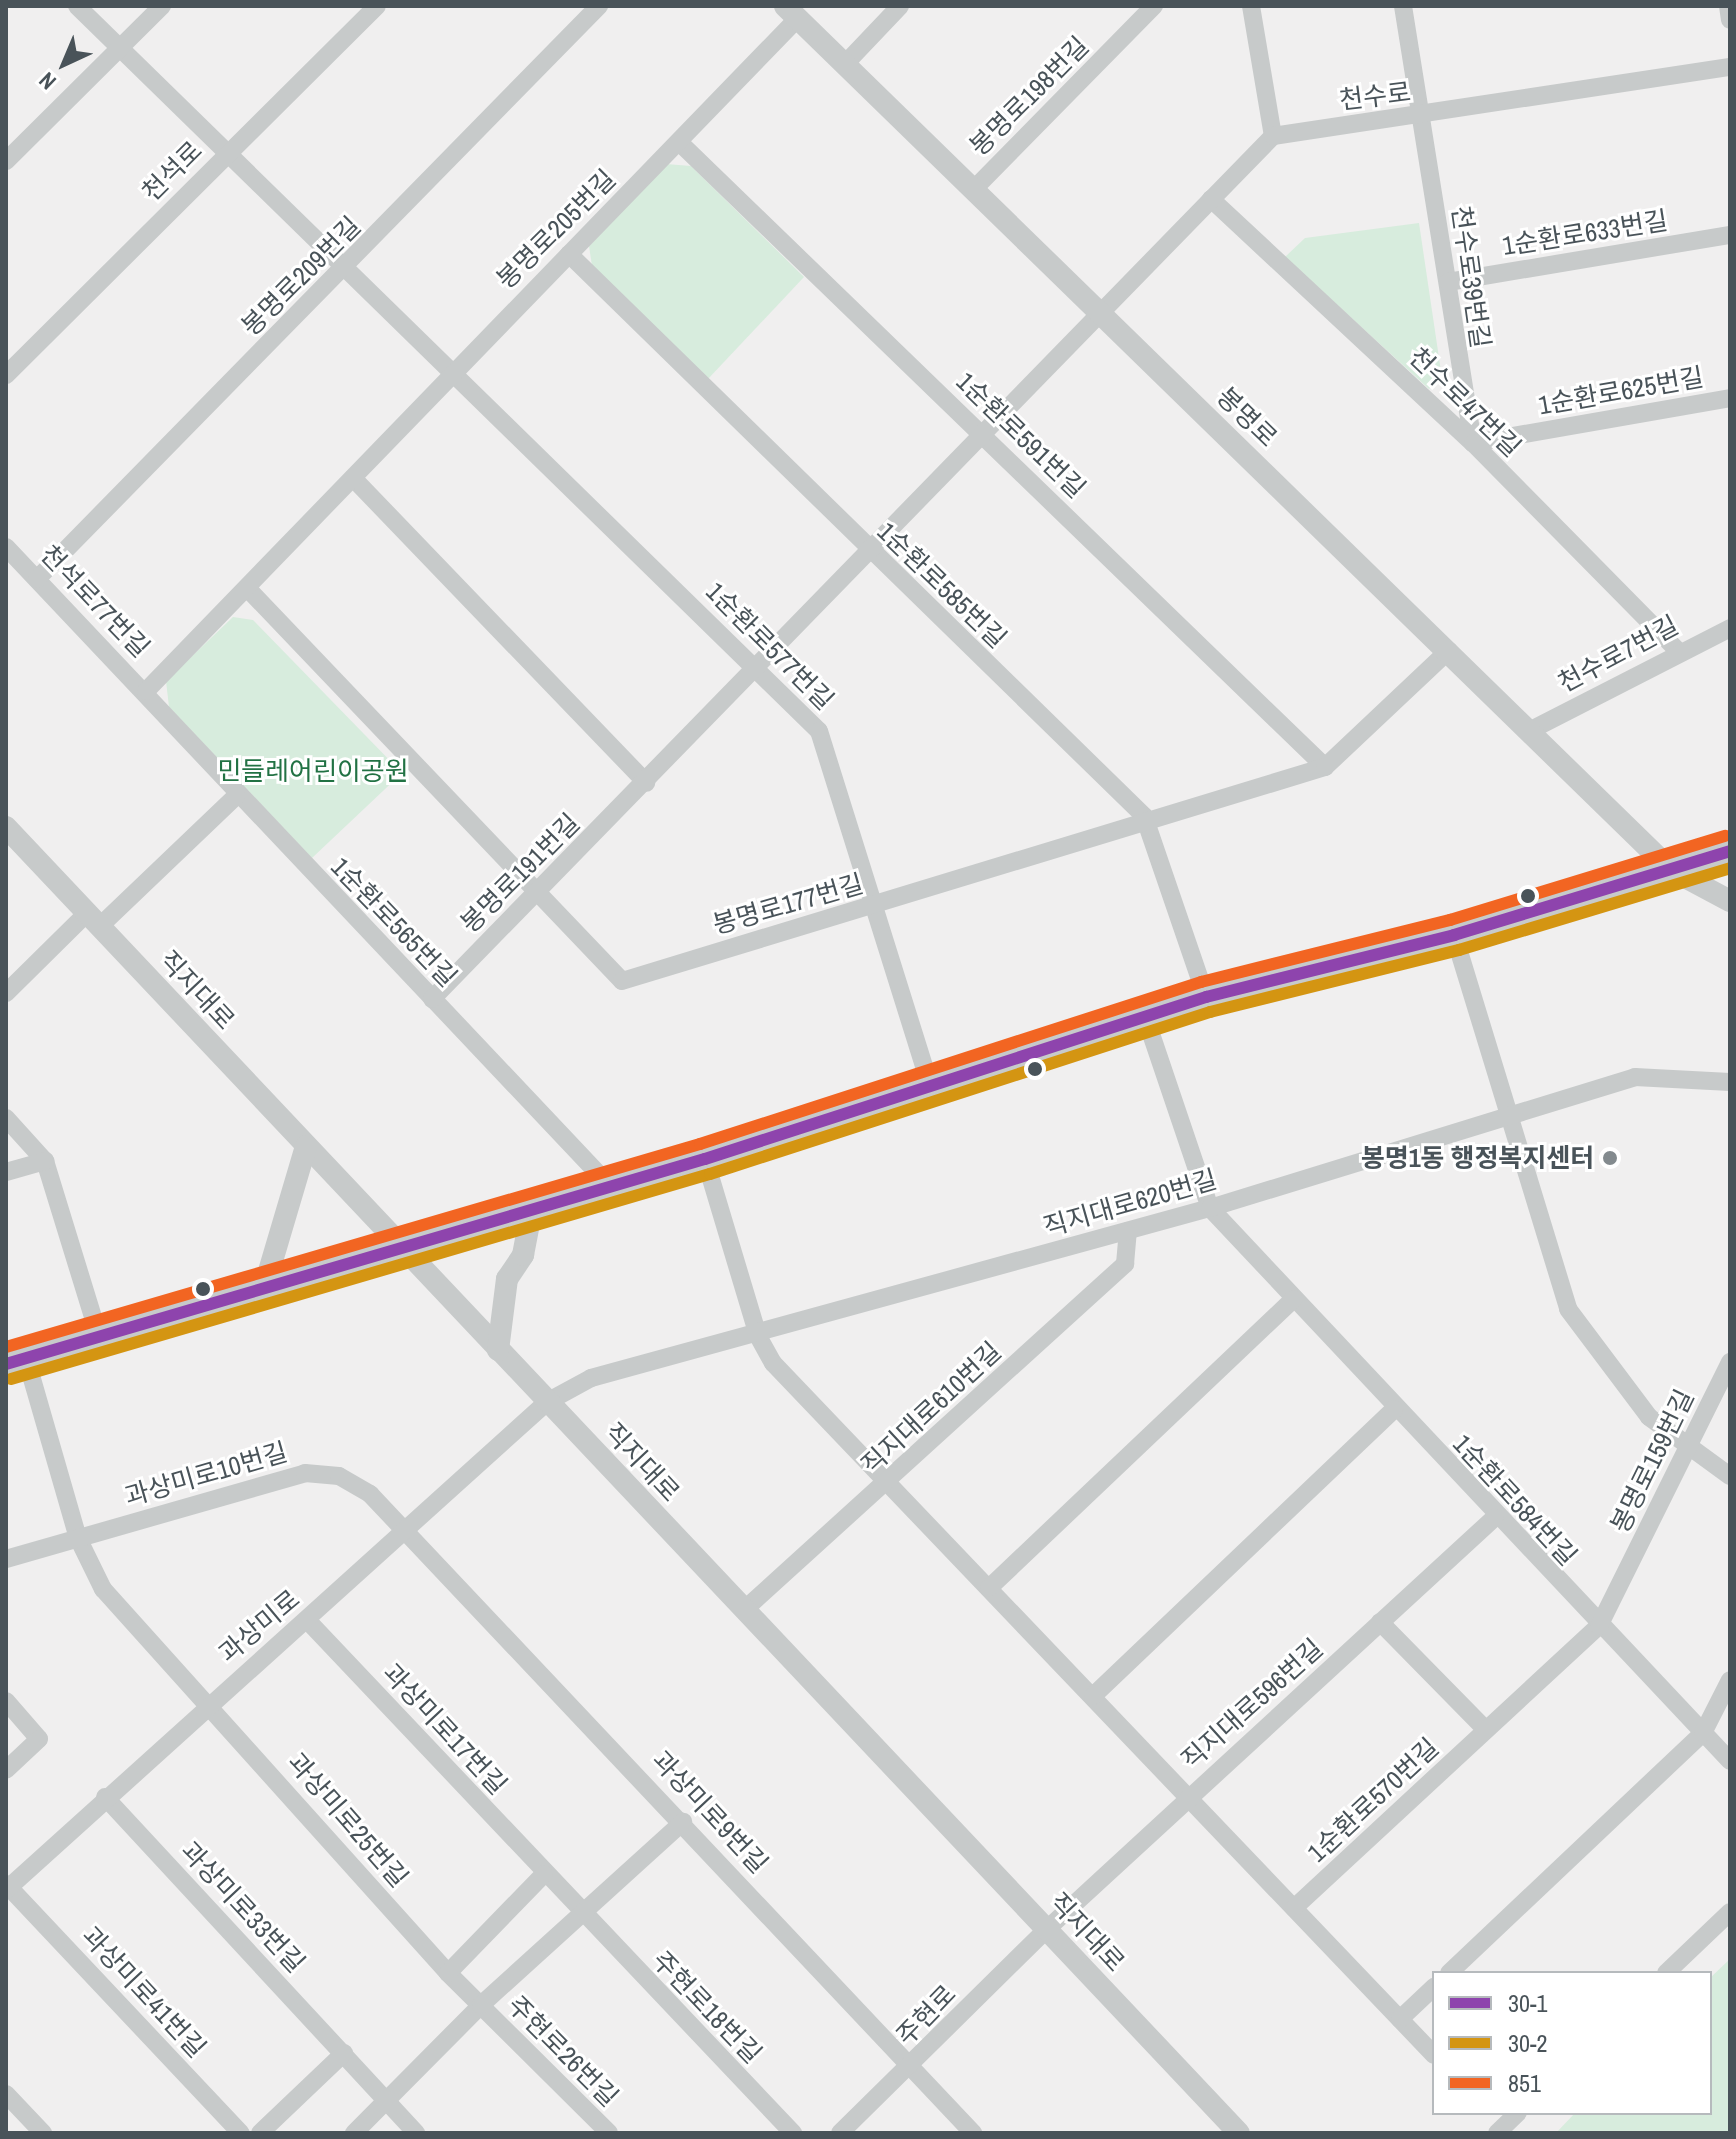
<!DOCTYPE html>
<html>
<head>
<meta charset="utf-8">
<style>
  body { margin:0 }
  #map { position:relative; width:1736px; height:2139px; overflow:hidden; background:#f0efef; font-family:"Archivo Narrow","Noto Sans KR",sans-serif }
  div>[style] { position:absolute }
  .green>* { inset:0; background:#d7ecdd }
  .minor>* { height:18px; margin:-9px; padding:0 9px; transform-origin:9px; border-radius:9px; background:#c7caca }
  .tertiary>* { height:22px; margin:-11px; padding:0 11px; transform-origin:11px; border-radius:11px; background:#c7caca }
  .bus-1>* { height:12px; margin:-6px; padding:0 6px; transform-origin:6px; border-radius:6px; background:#8e44ad }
  .bus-2>* { height:12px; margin:-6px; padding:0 6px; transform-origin:6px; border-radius:6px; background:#d49512 }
  .bus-3>* { height:12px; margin:-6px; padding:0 6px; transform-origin:6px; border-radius:6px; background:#f26522 }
  .dots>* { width:22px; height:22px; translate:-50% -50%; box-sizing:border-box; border:4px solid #fff; border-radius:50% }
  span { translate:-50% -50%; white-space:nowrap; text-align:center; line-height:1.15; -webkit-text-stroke:6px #fff; paint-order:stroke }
  .street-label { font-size:26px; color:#495359 }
  .park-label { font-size:26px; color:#227244 }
  .poi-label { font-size:26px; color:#495359; font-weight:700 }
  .right { translate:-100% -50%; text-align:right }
  .frame { position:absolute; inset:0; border:8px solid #495359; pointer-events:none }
  .legend { position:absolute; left:1432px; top:1971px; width:280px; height:144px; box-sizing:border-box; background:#fff; border:2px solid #b6babd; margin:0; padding:10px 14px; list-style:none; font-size:24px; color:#495359 }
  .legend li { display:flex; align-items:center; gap:16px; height:40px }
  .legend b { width:40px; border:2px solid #b6babd }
  .north { position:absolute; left:24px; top:24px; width:80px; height:80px; -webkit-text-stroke:6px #fff; paint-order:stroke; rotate:224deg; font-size:22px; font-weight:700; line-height:32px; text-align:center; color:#495359 }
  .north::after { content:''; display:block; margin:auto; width:28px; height:36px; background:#495359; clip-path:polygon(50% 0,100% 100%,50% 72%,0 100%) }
</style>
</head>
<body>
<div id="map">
  <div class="green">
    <i style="clip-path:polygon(666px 164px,691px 166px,804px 277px,708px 379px,592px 266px,589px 246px)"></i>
    <i style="clip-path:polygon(1419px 223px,1442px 378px,1429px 389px,1285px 257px,1305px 238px)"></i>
    <i style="clip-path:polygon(233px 617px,253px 620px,402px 773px,312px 858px,169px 707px,166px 681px)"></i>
    <i style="clip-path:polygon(1730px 1959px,1730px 2131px,1556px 2133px,1575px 2113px,1710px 2113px,1710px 1978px)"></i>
  </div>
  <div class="minor">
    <i style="left:77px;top:6px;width:1037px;rotate:44.34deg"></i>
    <i style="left:819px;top:731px;width:372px;rotate:72.6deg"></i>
    <i style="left:1251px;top:6px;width:132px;rotate:80.4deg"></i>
    <i style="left:1403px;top:6px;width:443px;rotate:80.9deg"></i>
    <i style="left:1473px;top:443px;width:261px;rotate:-9.9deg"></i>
    <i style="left:1728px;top:6px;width:14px;rotate:82deg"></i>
    <i style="left:845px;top:64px;width:80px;rotate:-46.5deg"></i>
    <i style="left:679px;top:142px;width:899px;rotate:44.05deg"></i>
    <i style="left:6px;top:161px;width:220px;rotate:-44.8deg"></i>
    <i style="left:974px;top:189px;width:257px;rotate:-45.5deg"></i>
    <i style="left:1211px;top:199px;width:358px;rotate:43deg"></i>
    <i style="left:1473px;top:443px;width:291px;rotate:45.4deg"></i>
    <i style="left:569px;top:254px;width:804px;rotate:44.34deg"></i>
    <i style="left:1144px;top:816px;width:191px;rotate:71.1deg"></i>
    <i style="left:1448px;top:282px;width:286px;rotate:-9.5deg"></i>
    <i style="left:6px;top:375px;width:523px;rotate:-44.85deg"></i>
    <i style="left:353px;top:478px;width:423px;rotate:46.1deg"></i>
    <i style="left:6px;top:547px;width:878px;rotate:46.62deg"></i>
    <i style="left:37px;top:579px;width:803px;rotate:-45.56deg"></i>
    <i style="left:247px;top:588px;width:543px;rotate:46.34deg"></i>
    <i style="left:622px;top:981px;width:735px;rotate:-16.93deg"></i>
    <i style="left:1325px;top:767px;width:170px;rotate:-43.3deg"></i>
    <i style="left:146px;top:691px;width:937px;rotate:-45.91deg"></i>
    <i style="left:1531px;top:730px;width:224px;rotate:-27.1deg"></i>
    <i style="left:99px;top:927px;width:190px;rotate:-43.7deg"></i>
    <i style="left:1454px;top:935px;width:391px;rotate:73deg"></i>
    <i style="left:1568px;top:1309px;width:135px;rotate:53.1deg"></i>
    <i style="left:1649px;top:1417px;width:100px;rotate:36.1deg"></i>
    <i style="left:6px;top:993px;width:114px;rotate:-44.6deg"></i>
    <i style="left:432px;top:999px;width:1205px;rotate:-45.74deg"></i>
    <i style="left:1273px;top:136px;width:462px;rotate:-8.6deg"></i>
    <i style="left:1145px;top:1016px;width:203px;rotate:71.3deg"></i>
    <i style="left:1210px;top:1208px;width:759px;rotate:46.76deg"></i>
    <i style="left:6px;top:1118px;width:58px;rotate:47.8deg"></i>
    <i style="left:45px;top:1161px;width:183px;rotate:72.9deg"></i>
    <i style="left:705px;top:1159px;width:185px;rotate:73.3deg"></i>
    <i style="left:758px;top:1336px;width:31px;rotate:61deg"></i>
    <i style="left:773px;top:1363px;width:957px;rotate:46.31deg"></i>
    <i style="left:6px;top:1172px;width:41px;rotate:-15.8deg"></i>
    <i style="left:26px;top:1358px;width:187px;rotate:73.9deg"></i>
    <i style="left:78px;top:1538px;width:57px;rotate:63.9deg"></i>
    <i style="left:103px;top:1589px;width:516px;rotate:48.06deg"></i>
    <i style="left:448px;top:1973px;width:227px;rotate:44.8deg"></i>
    <i style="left:6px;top:1559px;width:311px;rotate:-16deg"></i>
    <i style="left:305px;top:1473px;width:34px;rotate:5deg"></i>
    <i style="left:339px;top:1476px;width:36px;rotate:30deg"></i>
    <i style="left:370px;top:1494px;width:879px;rotate:46.66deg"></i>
    <i style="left:989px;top:1588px;width:420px;rotate:-43.5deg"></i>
    <i style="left:744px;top:1610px;width:515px;rotate:-42.24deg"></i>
    <i style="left:1125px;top:1264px;width:33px;rotate:-85deg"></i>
    <i style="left:307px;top:1620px;width:707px;rotate:46.55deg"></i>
    <i style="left:1380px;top:1622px;width:151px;rotate:45.5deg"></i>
    <i style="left:1093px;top:1696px;width:416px;rotate:-43.6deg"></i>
    <i style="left:6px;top:1701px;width:50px;rotate:49deg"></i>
    <i style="left:39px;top:1739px;width:45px;rotate:136.8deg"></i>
    <i style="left:105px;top:1797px;width:458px;rotate:47.2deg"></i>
    <i style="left:6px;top:1884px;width:342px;rotate:46.7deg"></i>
    <i style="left:6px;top:1890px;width:729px;rotate:-42.05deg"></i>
    <i style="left:547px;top:1402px;width:50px;rotate:-28.6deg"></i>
    <i style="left:591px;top:1378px;width:642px;rotate:-15.36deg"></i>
    <i style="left:1210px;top:1208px;width:445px;rotate:-17.1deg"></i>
    <i style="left:1635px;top:1077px;width:95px;rotate:3deg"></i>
    <i style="left:1294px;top:1908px;width:415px;rotate:-42.8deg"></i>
    <i style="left:1599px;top:1626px;width:295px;rotate:-63.6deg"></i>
    <i style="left:448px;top:1973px;width:138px;rotate:-45.9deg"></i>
    <i style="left:1449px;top:1973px;width:349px;rotate:-43.4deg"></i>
    <i style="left:1703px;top:1733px;width:59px;rotate:-63deg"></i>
    <i style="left:1666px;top:1973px;width:88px;rotate:-43.6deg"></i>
    <i style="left:1400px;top:2019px;width:47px;rotate:-43.3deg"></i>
    <i style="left:6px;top:2094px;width:54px;rotate:46.5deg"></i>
    <i style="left:260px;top:2133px;width:116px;rotate:-43.6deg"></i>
    <i style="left:354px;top:2133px;width:180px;rotate:-45.2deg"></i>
    <i style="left:481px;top:2005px;width:273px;rotate:-42.2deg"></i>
    <i style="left:840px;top:2133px;width:289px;rotate:-44.6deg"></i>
    <i style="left:1046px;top:1930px;width:609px;rotate:-42.6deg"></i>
    <i style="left:1497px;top:2133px;width:29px;rotate:-44deg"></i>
  </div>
  <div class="tertiary">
    <i style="left:785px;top:6px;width:1236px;rotate:44.28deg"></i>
    <i style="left:1670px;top:869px;width:68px;rotate:28.1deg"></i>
    <i style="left:6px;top:827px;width:1796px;rotate:46.65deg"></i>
    <i style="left:264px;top:1288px;width:148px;rotate:-73.5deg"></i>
    <i style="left:498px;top:1350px;width:72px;rotate:-82.8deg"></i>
    <i style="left:507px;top:1279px;width:29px;rotate:-56deg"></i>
    <i style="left:523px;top:1255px;width:48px;rotate:-79.2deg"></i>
    <i style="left:6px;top:1364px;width:728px;rotate:-16.35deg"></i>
    <i style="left:705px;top:1159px;width:527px;rotate:-17.92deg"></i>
    <i style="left:1206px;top:997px;width:256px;rotate:-14deg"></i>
    <i style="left:1454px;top:935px;width:288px;rotate:-16.9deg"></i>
  </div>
  <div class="bus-1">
    <i style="left:6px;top:1364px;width:728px;rotate:-16.35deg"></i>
    <i style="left:705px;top:1159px;width:527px;rotate:-17.92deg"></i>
    <i style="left:1206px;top:997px;width:256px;rotate:-14deg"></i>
    <i style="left:1454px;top:935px;width:288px;rotate:-16.9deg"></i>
  </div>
  <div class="bus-2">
    <i style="left:11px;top:1379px;width:728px;rotate:-16.35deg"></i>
    <i style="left:710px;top:1174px;width:526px;rotate:-17.95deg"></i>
    <i style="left:1210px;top:1012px;width:257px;rotate:-14deg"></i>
    <i style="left:1459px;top:950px;width:283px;rotate:-16.8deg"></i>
  </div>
  <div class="bus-3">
    <i style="left:6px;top:1347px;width:723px;rotate:-16.3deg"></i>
    <i style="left:700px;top:1144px;width:527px;rotate:-17.92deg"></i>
    <i style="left:1201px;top:982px;width:257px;rotate:-14deg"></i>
    <i style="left:1450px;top:920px;width:288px;rotate:-17deg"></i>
  </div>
  <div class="dots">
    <i style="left:1528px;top:896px;background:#495359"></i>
    <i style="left:1035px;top:1069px;background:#495359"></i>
    <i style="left:1610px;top:1158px;background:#838a8e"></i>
    <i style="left:203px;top:1289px;background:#495359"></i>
  </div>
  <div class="street-label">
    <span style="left:1029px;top:96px;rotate:-45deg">봉명로198번길</span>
    <span style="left:1375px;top:96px;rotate:-7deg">천수로</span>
    <span style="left:172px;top:171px;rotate:-45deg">천석로</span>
    <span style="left:556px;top:229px;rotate:-45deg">봉명로205번길</span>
    <span style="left:1585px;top:233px;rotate:-9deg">1순환로633번길</span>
    <span style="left:301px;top:276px;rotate:-45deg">봉명로209번길</span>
    <span style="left:1471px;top:277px;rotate:82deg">천수로39번길</span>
    <span style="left:1621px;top:391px;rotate:-10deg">1순환로625번길</span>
    <span style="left:1465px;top:402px;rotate:44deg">천수로47번길</span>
    <span style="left:1247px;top:417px;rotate:44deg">봉명로</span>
    <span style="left:1021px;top:435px;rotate:44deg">1순환로591번길</span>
    <span style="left:942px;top:585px;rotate:44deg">1순환로585번길</span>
    <span style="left:95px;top:601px;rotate:46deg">천석로77번길</span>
    <span style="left:770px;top:646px;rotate:45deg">1순환로577번길</span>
    <span style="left:1618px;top:654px;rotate:-28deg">천수로7번길</span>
    <span style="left:520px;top:873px;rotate:-45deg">봉명로191번길</span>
    <span style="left:788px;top:904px;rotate:-16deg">봉명로177번길</span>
    <span style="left:394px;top:922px;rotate:46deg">1순환로565번길</span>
    <span style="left:197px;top:990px;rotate:47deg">직지대로</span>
    <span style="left:1130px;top:1203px;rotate:-16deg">직지대로620번길</span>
    <span style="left:931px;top:1408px;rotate:-43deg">직지대로610번길</span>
    <span style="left:1652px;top:1461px;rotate:-64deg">봉명로159번길</span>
    <span style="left:642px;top:1462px;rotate:47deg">직지대로</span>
    <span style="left:206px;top:1474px;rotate:-16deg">과상미로10번길</span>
    <span style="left:1515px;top:1500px;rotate:47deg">1순환로584번길</span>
    <span style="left:259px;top:1626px;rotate:-40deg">과상미로</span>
    <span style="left:1252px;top:1704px;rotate:-42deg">직지대로596번길</span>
    <span style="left:445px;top:1729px;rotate:47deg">과상미로17번길</span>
    <span style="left:1373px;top:1800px;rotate:-43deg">1순환로570번길</span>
    <span style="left:710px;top:1812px;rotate:47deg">과상미로9번길</span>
    <span style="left:348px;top:1820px;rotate:49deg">과상미로25번길</span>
    <span style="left:243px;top:1907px;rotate:47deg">과상미로33번길</span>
    <span style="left:1087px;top:1932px;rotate:47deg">직지대로</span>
    <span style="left:144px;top:1992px;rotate:47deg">과상미로41번길</span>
    <span style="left:707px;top:2007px;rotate:46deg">주현로18번길</span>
    <span style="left:926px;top:2015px;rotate:-46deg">주현로</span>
    <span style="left:563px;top:2051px;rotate:45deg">주현로26번길</span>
  </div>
  <div class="park-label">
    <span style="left:313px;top:771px">민들레어린이공원</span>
  </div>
  <div class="poi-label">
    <span class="right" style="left:1594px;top:1158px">봉명1동 행정복지센터</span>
  </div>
  <div class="frame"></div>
  <ul class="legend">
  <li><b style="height:10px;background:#8e44ad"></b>30-1</li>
  <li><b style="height:10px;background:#d49512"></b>30-2</li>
  <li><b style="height:10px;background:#f26522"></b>851</li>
  </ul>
  <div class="north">N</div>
</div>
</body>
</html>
